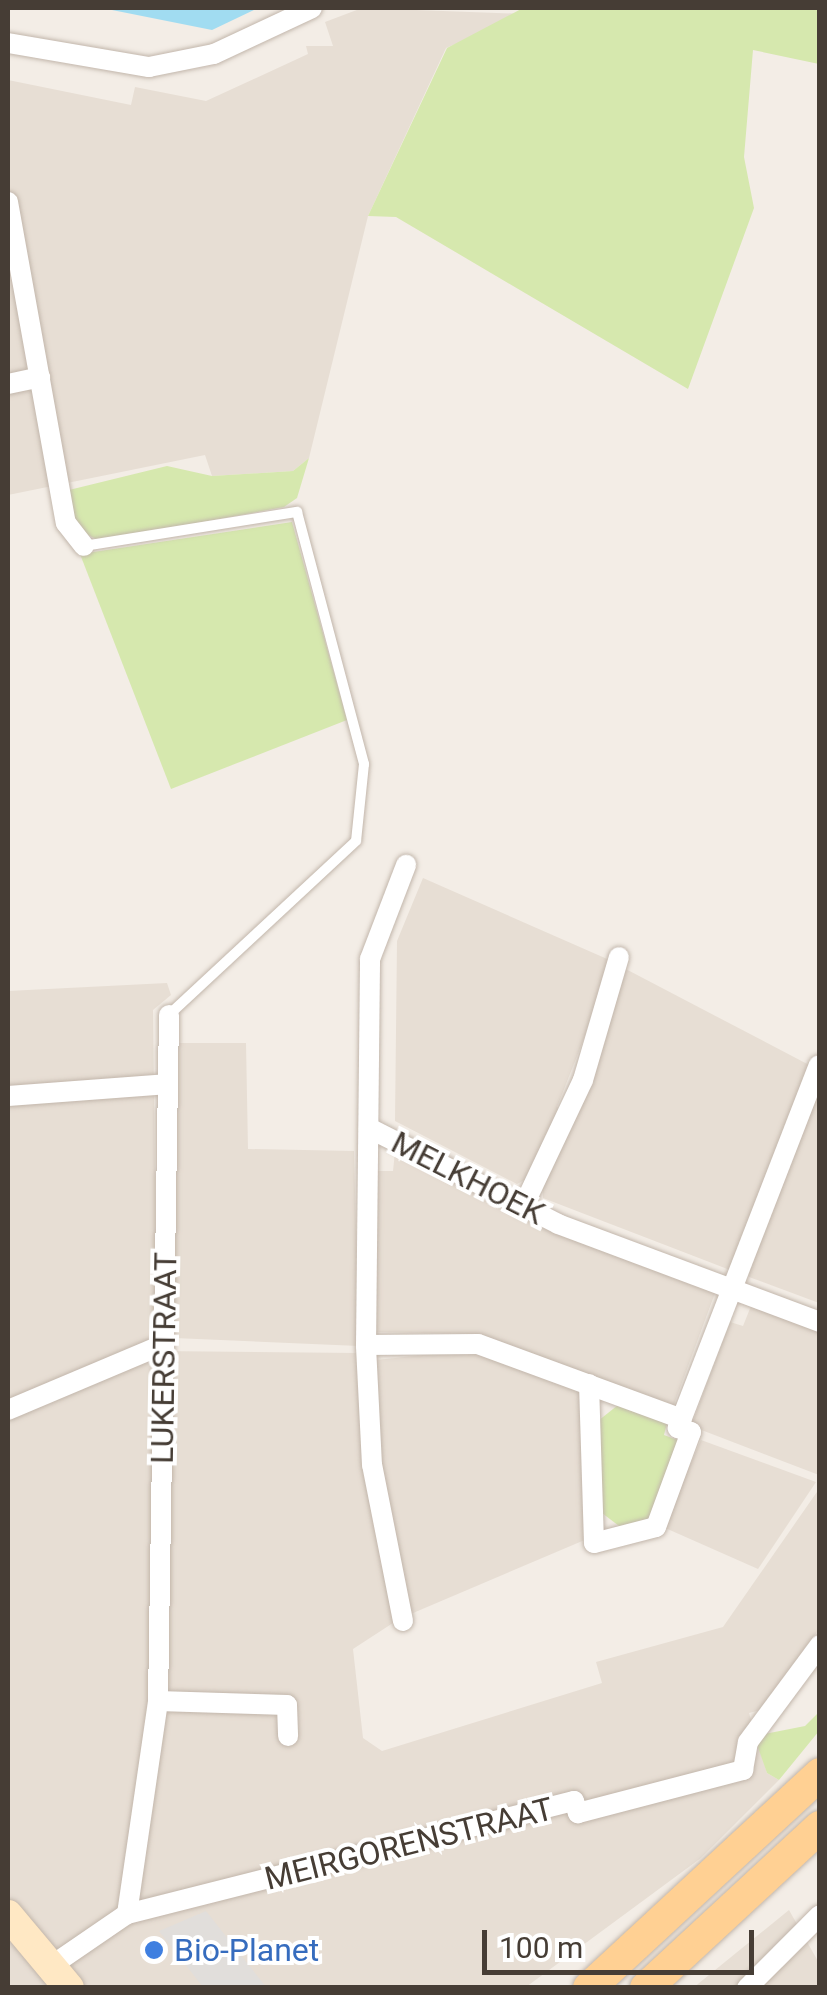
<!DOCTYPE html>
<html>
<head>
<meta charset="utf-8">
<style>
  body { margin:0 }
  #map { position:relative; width:827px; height:1995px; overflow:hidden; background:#f3ede6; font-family:Roboto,sans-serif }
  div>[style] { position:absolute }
  .residential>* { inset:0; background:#e7ded4 }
  .green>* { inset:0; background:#d6e8ae }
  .parking>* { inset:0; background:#e1dedb }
  .water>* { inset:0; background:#a1dcf1 }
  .roads { filter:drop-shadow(0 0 2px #c2b6ab) drop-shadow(0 0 2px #c2b6ab) }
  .lane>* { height:10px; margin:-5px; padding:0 5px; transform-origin:5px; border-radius:5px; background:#fff }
  .street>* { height:20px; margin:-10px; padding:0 10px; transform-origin:10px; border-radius:10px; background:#fff }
  .secondary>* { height:30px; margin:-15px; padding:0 15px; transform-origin:15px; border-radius:15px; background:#ffe8c4 }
  .primary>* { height:32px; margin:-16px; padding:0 16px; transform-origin:16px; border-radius:16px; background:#ffd093 }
  .dots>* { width:28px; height:28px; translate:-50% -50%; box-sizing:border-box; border:5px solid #fff; border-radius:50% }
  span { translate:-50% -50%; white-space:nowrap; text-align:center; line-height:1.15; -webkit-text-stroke:8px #fff; paint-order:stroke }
  .street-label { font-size:32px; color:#463d35 }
  .shop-label { font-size:32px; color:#366cbe }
  .left { translate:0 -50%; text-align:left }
  .frame { position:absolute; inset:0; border:10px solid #463d35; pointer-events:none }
  .scale { position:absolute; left:482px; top:1930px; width:272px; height:45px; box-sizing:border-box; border:5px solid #463d35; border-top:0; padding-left:12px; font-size:30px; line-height:35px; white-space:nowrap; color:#463d35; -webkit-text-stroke:8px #fff; paint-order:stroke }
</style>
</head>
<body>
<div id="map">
  <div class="residential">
    <i style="clip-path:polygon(362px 8px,526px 14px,446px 48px,368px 216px,309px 458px,293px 471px,212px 476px,205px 455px,8px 495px,8px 80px,131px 105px,135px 87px,206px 101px,308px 54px,306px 46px,333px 46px,325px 22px)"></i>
    <i style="clip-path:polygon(423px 878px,614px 962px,557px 1107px,564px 1111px,532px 1176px,517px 1184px,395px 1121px,397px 941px)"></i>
    <i style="clip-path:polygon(620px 966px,813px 1067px,730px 1270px,543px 1198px,542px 1180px)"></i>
    <i style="clip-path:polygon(167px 983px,171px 995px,153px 1010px,157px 1351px,358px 1353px,363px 1474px,396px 1621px,353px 1649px,363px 1738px,382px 1751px,602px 1683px,596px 1662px,723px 1627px,819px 1489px,819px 1629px,764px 1709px,749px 1713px,767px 1773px,779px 1780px,701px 1858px,526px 1987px,8px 1988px,8px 991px)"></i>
    <i style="clip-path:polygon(177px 1043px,246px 1043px,248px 1149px,354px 1151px,359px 1346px,174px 1338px)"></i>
    <i style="clip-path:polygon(819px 1077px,819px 1303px,749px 1277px,746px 1267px)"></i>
    <i style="clip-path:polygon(395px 1152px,715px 1293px,673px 1407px,473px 1334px,377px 1332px,376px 1171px,393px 1171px)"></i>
    <i style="clip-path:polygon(751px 1306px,819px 1331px,819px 1475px,691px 1426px,730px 1322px,743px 1326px)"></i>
    <i style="clip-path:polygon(470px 1350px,582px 1391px,587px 1539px,406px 1616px,379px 1473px,376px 1360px)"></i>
    <i style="clip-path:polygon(701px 1440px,816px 1482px,758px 1569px,663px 1527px)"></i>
    <i style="clip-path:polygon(789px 1910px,819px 1963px,819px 1987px,693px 1988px)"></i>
  </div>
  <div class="green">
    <i style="clip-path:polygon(523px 8px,819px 8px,819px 64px,753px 50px,744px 157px,754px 208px,688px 389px,396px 217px,368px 216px,447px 48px)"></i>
    <i style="clip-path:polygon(309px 458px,297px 498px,284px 507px,100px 541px,74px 528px,69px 490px,167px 466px,212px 476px,293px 471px)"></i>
    <i style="clip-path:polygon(292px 522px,347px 720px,171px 789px,80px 554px)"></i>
    <i style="clip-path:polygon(618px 1405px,667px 1423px,664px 1435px,680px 1441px,651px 1518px,623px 1529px,602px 1513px,598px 1421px)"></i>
    <i style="clip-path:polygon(819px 1712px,819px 1731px,779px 1780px,767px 1773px,754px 1736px,805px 1726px)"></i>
  </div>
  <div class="parking">
    <i style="clip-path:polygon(206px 1911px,266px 1987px,203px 1987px,159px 1931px)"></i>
  </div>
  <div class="water">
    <i style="clip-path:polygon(102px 8px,258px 8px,212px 30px)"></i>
  </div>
  <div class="roads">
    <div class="lane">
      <i style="left:84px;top:546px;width:216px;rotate:-9.1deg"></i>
      <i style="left:297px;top:512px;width:261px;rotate:75.1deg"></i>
      <i style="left:364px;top:764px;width:77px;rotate:95.9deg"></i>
      <i style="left:356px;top:841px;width:255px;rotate:137.1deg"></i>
    </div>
    <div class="street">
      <i style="left:8px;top:43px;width:143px;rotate:9.7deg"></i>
      <i style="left:149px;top:67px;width:66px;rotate:-11.3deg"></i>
      <i style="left:214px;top:54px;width:108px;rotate:-25.1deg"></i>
      <i style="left:8px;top:202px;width:326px;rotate:79.8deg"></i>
      <i style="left:66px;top:523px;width:29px;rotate:52deg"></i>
      <i style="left:8px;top:384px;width:33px;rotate:-12deg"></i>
      <i style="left:8px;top:1096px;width:158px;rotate:-4.3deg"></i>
      <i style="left:369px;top:1128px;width:212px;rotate:26.9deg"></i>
      <i style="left:558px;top:1224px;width:280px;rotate:20.5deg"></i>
      <i style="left:523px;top:1207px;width:140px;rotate:-64.7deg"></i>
      <i style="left:583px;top:1080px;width:128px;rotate:-73.7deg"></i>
      <i style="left:366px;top:1345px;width:112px;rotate:-0.5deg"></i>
      <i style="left:478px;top:1344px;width:217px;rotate:20.2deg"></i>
      <i style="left:589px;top:1384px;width:159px;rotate:88.2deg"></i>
      <i style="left:594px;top:1543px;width:64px;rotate:-14.5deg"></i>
      <i style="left:656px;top:1527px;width:101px;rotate:-69.8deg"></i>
      <i style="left:691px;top:1432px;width:14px;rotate:-163deg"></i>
      <i style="left:678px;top:1428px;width:389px;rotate:-68.8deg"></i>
      <i style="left:8px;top:1410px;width:169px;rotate:-22.9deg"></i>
      <i style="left:403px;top:1621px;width:159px;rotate:-101.2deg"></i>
      <i style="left:372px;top:1465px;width:120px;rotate:-92.9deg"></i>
      <i style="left:366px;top:1345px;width:386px;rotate:-89.4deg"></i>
      <i style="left:370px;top:959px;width:101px;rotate:-69deg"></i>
      <i style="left:158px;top:1701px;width:129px;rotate:1.8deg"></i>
      <i style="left:287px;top:1705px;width:31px;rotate:88deg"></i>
      <i style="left:127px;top:1914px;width:215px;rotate:-81.7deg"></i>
      <i style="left:158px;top:1701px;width:686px;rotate:-89.08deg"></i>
      <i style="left:51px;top:1966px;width:92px;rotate:-34.4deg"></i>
      <i style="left:127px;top:1914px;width:461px;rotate:-14.2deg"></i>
      <i style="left:574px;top:1801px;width:13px;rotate:72deg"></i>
      <i style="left:578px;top:1813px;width:171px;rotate:-14.6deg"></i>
      <i style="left:743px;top:1770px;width:28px;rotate:-80deg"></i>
      <i style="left:748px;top:1742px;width:121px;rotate:-53.4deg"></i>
      <i style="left:747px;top:1988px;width:103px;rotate:-45deg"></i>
    </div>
    <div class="secondary">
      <i style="left:8px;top:1915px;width:95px;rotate:50.1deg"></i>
    </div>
    <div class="primary">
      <i style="left:589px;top:1988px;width:315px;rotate:-42.8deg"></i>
      <i style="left:646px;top:1988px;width:237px;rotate:-42.8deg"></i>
    </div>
  </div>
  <div class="dots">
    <i style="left:154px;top:1950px;background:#3f7fe0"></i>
  </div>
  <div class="street-label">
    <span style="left:468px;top:1178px;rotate:27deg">MELKHOEK</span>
    <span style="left:164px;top:1358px;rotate:-89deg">LUKERSTRAAT</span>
    <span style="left:409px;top:1844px;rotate:-14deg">MEIRGORENSTRAAT</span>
  </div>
  <div class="shop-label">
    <span class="left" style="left:174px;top:1950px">Bio-Planet</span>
  </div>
  <div class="frame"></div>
  <div class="scale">100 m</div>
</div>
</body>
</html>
